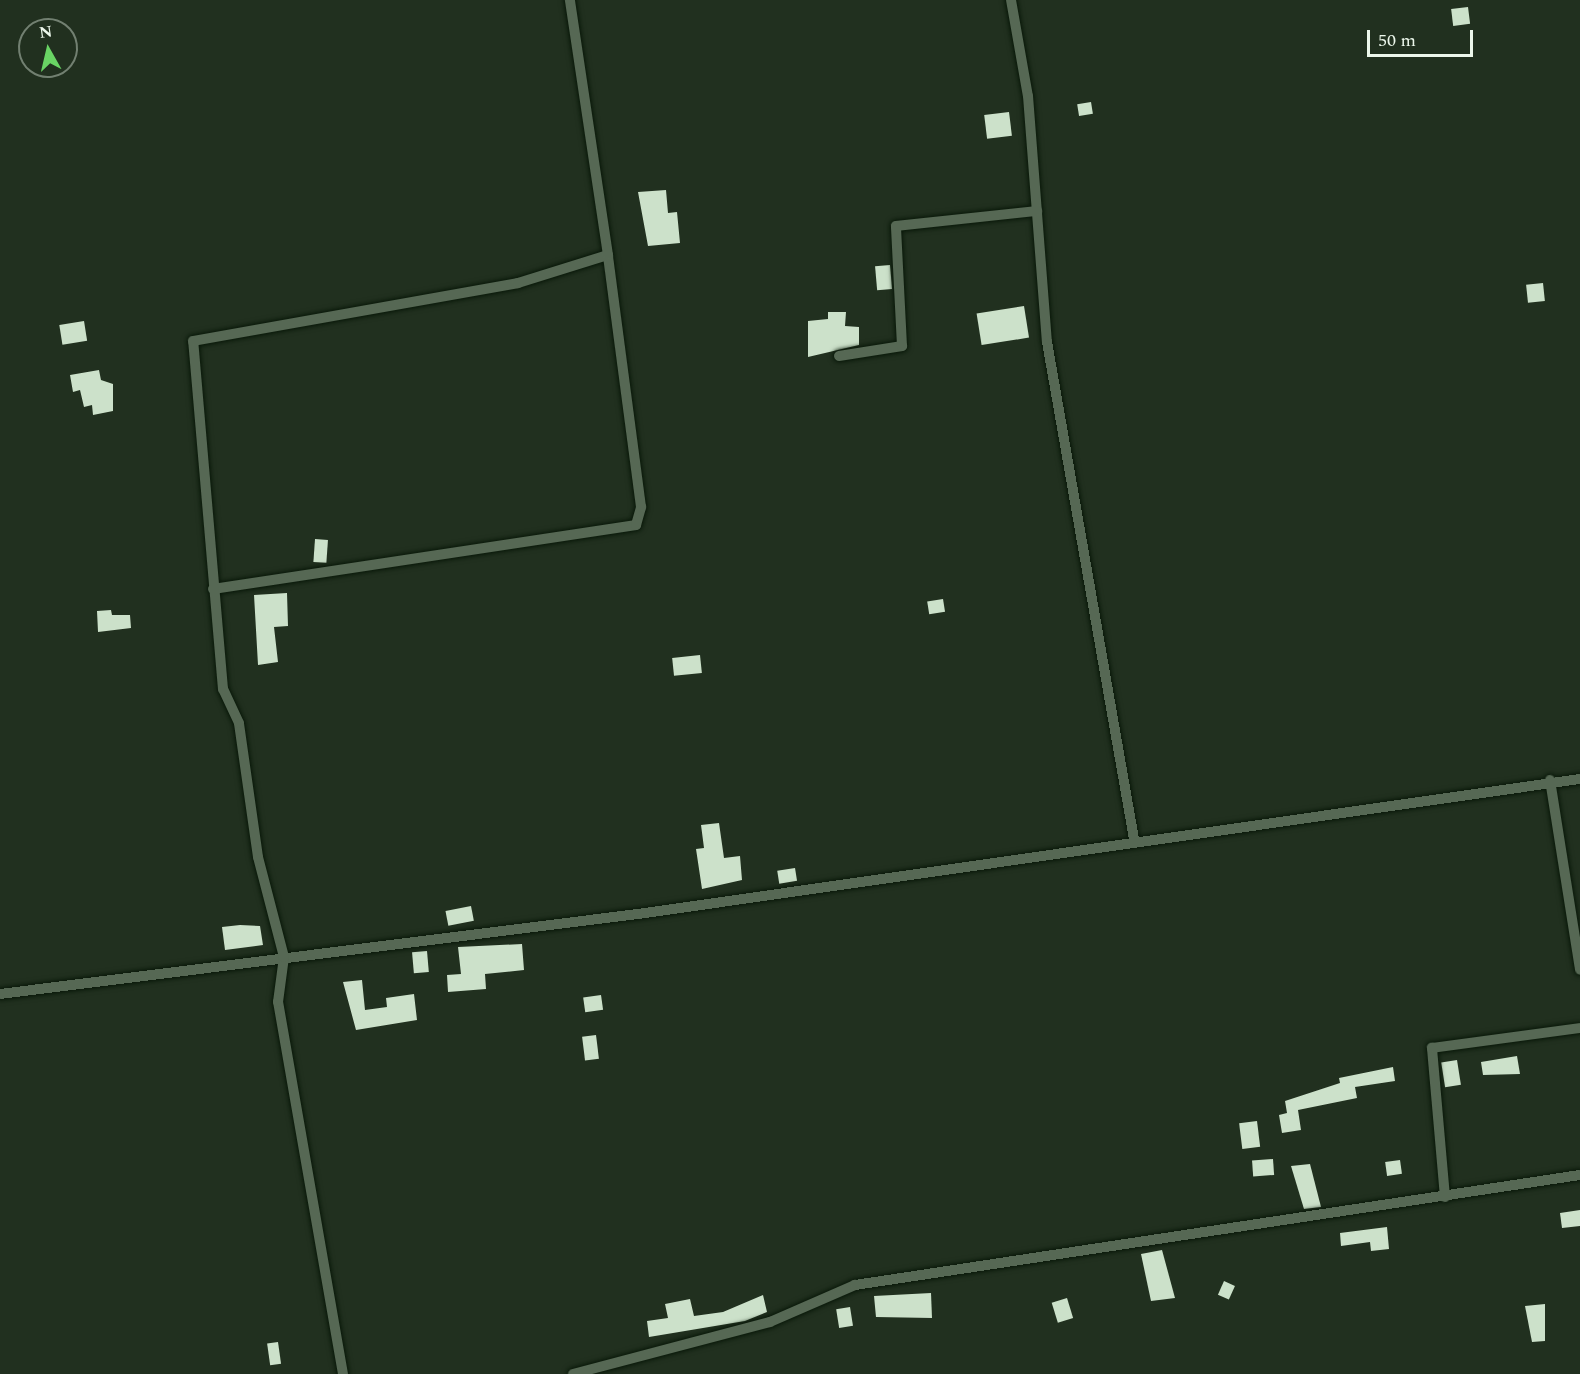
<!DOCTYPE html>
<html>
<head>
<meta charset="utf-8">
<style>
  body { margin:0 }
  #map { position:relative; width:1580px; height:1374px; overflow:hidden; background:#21301f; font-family:Spectral,serif }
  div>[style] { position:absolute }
  .building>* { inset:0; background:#cce1ca; transform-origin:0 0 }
  .roads { filter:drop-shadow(0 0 2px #091809) drop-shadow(0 0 2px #091809) }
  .minor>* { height:10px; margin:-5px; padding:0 5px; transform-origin:5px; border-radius:5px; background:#566854 }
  span { translate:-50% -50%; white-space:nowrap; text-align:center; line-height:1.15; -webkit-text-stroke:6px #21301f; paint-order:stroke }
  .north { position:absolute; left:18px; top:18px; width:60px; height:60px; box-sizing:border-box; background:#21301f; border:2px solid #728071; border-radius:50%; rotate:352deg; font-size:16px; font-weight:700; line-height:24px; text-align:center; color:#ecf7eb }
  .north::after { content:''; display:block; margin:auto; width:21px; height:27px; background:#69d464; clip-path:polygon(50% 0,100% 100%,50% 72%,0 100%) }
  .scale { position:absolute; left:1367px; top:30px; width:106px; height:27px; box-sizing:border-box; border:3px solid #ecf7eb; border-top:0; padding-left:8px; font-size:18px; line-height:21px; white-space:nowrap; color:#ecf7eb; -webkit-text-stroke:4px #21301f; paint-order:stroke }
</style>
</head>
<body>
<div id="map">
  <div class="building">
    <i style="left:1468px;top:7px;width:17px;height:17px;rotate:83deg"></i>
    <i style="left:1091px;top:102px;width:12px;height:14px;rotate:81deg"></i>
    <i style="left:1009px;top:112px;width:24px;height:25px;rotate:83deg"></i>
    <i style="clip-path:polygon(666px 190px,668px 213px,677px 212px,680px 243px,648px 246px,638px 192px)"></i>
    <i style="left:890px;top:265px;width:24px;height:15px;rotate:85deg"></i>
    <i style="left:1543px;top:283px;width:18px;height:17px;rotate:84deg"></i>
    <i style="left:1024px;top:306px;width:32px;height:48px;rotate:81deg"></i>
    <i style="clip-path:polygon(828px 312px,846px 312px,845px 326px,859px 327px,859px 345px,808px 357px,808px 321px,828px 319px)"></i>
    <i style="left:84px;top:321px;width:20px;height:25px;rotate:81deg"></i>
    <i style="clip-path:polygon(99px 370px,101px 380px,113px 384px,113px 411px,93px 415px,92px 405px,84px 407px,80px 390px,73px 392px,70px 375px)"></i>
    <i style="left:315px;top:539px;width:13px;height:23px;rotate:4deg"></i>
    <i style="clip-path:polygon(287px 593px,288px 626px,274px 627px,278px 662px,258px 665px,254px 595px)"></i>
    <i style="left:943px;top:599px;width:13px;height:16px;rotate:81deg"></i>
    <i style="clip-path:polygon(111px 610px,112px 615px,130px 615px,131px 628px,98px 632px,97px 611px)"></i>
    <i style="left:700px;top:655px;width:18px;height:28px;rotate:84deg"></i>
    <i style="clip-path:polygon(719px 823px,724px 858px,740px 856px,742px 880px,702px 889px,696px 849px,704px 848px,701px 825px)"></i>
    <i style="left:795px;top:868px;width:13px;height:18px;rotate:81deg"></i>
    <i style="left:471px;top:906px;width:15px;height:26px;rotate:79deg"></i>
    <i style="clip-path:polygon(240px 925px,260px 926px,263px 945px,225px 950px,222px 927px)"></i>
    <i style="clip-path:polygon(522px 944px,524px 970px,485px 974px,486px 989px,448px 992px,447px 975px,461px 974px,458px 947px)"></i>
    <i style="left:427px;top:951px;width:21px;height:15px;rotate:85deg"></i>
    <i style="clip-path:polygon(362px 980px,365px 1010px,387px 1007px,386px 998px,414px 994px,417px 1020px,356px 1030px,343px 982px)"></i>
    <i style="left:601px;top:995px;width:15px;height:18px;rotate:82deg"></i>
    <i style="left:596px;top:1035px;width:24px;height:14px;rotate:83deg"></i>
    <i style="clip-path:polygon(1517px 1056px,1520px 1074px,1483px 1075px,1481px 1062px)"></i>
    <i style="left:1457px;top:1060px;width:25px;height:16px;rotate:81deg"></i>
    <i style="clip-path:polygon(1393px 1067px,1395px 1081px,1355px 1087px,1357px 1098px,1298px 1110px,1301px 1130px,1282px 1133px,1279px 1115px,1287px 1113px,1285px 1101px,1340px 1083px,1339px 1078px)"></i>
    <i style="left:1257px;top:1121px;width:26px;height:18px;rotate:83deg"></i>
    <i style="left:1273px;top:1159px;width:16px;height:21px;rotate:86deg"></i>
    <i style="left:1400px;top:1160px;width:14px;height:15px;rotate:82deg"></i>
    <i style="clip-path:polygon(1310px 1164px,1321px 1207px,1304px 1209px,1291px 1166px)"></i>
    <i style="clip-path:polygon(1580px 1210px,1580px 1226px,1562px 1228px,1560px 1213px)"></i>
    <i style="clip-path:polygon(1387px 1227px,1389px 1249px,1371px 1251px,1370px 1242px,1341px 1246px,1340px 1233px)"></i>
    <i style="clip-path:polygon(1162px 1250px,1175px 1298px,1151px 1301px,1141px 1254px)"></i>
    <i style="left:1224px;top:1281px;width:12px;height:15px;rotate:24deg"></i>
    <i style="clip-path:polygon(931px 1293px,932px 1318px,876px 1317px,874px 1296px)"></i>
    <i style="clip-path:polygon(763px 1295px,767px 1312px,745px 1321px,649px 1337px,647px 1321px,668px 1318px,665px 1304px,690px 1299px,694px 1316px,723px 1312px)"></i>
    <i style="left:1067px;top:1298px;width:21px;height:16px;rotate:73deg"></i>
    <i style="clip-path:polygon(1545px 1304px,1545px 1341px,1532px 1342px,1525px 1306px)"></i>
    <i style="left:850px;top:1307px;width:19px;height:14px;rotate:81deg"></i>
    <i style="left:278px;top:1342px;width:22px;height:11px;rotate:82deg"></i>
  </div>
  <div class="roads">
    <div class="minor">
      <i style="left:1011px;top:0;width:97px;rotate:80deg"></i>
      <i style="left:1028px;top:96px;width:247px;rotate:85.6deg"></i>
      <i style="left:1047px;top:342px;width:505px;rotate:80.07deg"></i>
      <i style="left:839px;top:356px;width:64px;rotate:-9deg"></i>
      <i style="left:902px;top:346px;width:120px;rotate:-92.9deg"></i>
      <i style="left:896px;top:226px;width:142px;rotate:-6.1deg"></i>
      <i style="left:213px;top:589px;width:428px;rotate:-8.6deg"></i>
      <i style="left:636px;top:525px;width:19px;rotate:-74deg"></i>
      <i style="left:641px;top:507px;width:254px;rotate:-97.5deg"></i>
      <i style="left:1550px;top:780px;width:192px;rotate:81deg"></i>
      <i style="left:0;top:994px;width:643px;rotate:-7.15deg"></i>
      <i style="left:638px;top:914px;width:952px;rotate:-8.16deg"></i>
      <i style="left:1445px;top:1197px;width:150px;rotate:-95deg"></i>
      <i style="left:1432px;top:1048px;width:149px;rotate:-7.7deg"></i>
      <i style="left:343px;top:1374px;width:378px;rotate:-99.9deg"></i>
      <i style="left:278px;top:1002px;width:45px;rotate:-82.4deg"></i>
      <i style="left:284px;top:957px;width:103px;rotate:-104.6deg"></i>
      <i style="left:258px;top:857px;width:135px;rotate:-98.1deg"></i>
      <i style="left:239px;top:723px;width:38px;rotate:-115deg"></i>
      <i style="left:223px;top:689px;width:349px;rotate:-94.9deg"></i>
      <i style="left:193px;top:341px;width:330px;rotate:-10.1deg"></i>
      <i style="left:518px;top:283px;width:94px;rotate:-17.3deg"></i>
      <i style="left:608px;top:255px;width:258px;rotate:-98.5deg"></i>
      <i style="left:573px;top:1374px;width:204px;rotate:-14.8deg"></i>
      <i style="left:770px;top:1322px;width:93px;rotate:-23.5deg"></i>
      <i style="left:855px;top:1285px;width:733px;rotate:-8.63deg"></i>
    </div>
  </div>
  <div class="north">N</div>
  <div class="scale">50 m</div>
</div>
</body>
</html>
